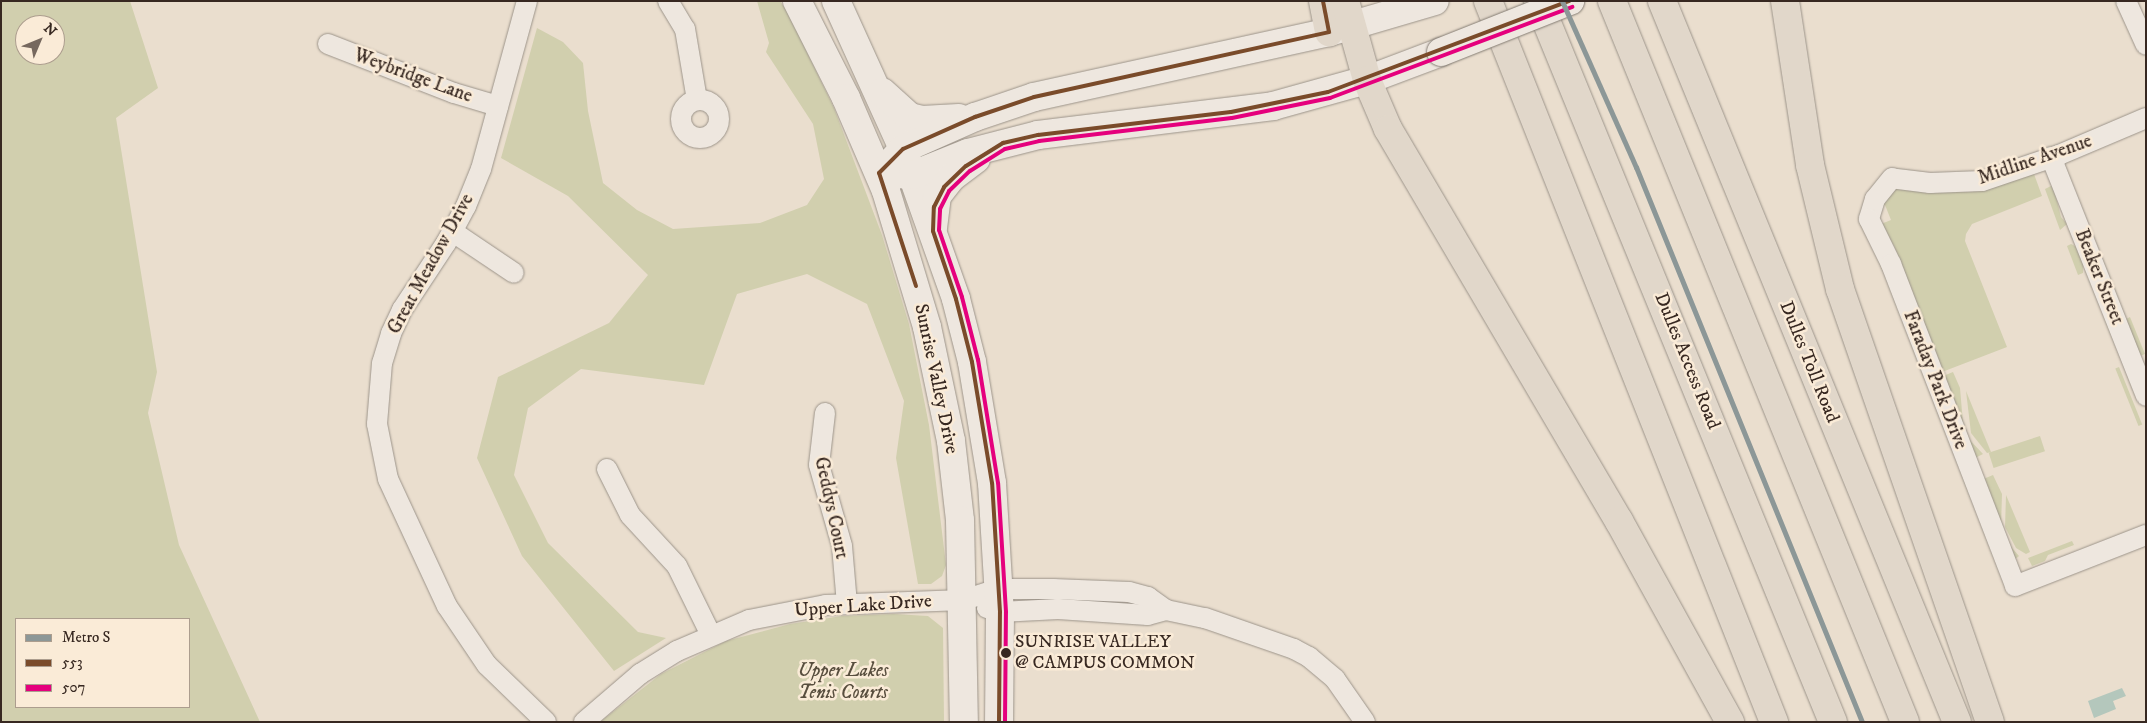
<!DOCTYPE html>
<html>
<head>
<meta charset="utf-8">
<style>
  body { margin:0 }
  #map { position:relative; width:2147px; height:723px; overflow:hidden; background:#eadece; font-family:"IM FELL DW Pica",serif }
  div>[style] { position:absolute }
  .green>* { inset:0; background:#d1cfae; transform-origin:0 0 }
  .water>* { inset:0; background:#b4c7bc }
  .roads { filter:drop-shadow(0 0 1px #9c948a) drop-shadow(0 0 1px #9c948a) }
  .street>* { height:20px; margin:-10px; padding:0 10px; transform-origin:10px; border-radius:10px; background:#eee7df }
  .street>.ring { margin:-10px; padding:0; box-sizing:content-box; background:none; border:20px solid #eee7df; border-radius:50% }
  .secondary>* { height:28px; margin:-14px; padding:0 14px; transform-origin:14px; border-radius:14px; background:#eee7df }
  .highway>* { height:28px; margin:-14px; padding:0 14px; transform-origin:14px; border-radius:14px; background:#e1d7ca }
  .bridges { filter:drop-shadow(0 0 1px #847c73) drop-shadow(0 0 1px #847c73) }
  .secondary-bridge>* { height:28px; margin:-14px; padding:0 14px; transform-origin:14px; border-radius:14px; background:#eee7df }
  .bus-1>* { height:4px; margin:-2px; padding:0 2px; transform-origin:2px; border-radius:2px; background:#7a4b2a }
  .bus-2>* { height:4px; margin:-2px; padding:0 2px; transform-origin:2px; border-radius:2px; background:#e5007d }
  .metro-1>* { height:5px; margin:-2.5px; padding:0 2.5px; transform-origin:2.5px; border-radius:2.5px; background:#8c9797 }
  .dots>* { width:14px; height:14px; translate:-50% -50%; box-sizing:border-box; border:2px solid #faebd7; border-radius:50% }
  span { translate:-50% -50%; white-space:nowrap; text-align:center; line-height:1.15; -webkit-text-stroke:5px #faebd7; paint-order:stroke }
  .bus-label { font-size:18px; color:#372821 }
  .left { translate:0 -50%; text-align:left }
  .street-label { font-size:19px; color:#372821 }
  .park-label { font-size:19px; color:#584e3e; font-style:italic }
  .frame { position:absolute; inset:0; border:2px solid #372821; pointer-events:none }
  .legend { position:absolute; left:15px; top:618px; width:175px; height:90px; box-sizing:border-box; background:#faebd7; border:1px solid #ac9d8e; margin:0; padding:6px 9px; list-style:none; font-size:15px; color:#372821 }
  .legend li { display:flex; align-items:center; gap:10px; height:25px }
  .legend b { width:25px; border:1px solid #ac9d8e }
  .north { position:absolute; left:15px; top:15px; width:50px; height:50px; box-sizing:border-box; background:#faebd7; border:1px solid #ac9d8e; border-radius:50%; rotate:45deg; font-size:14px; font-weight:700; line-height:20px; text-align:center; color:#372821 }
  .north::after { content:''; display:block; margin:auto; width:18px; height:22px; background:#76685e; clip-path:polygon(50% 0,100% 100%,50% 72%,0 100%) }
</style>
</head>
<body>
<div id="map">
  <div class="green">
    <i style="clip-path:polygon(evenodd,1px 1px,130px 1px,158px 88px,116px 118px,157px 372px,148px 413px,179px 545px,260px 722px,1px 722px,1px 1px,25px 25px,55px 25px,55px 55px,25px 55px,25px 25px,1px 1px,16px 619px,189px 619px,189px 707px,16px 707px,16px 619px)"></i>
    <i style="clip-path:polygon(757px 1px,780px 1px,787px 11px,834px 108px,882px 235px,909px 324px,929px 425px,946px 565px,942px 576px,931px 584px,918px 584px,896px 458px,904px 401px,867px 304px,807px 274px,737px 294px,704px 385px,581px 369px,528px 408px,514px 475px,548px 543px,638px 632px,666px 638px,614px 671px,522px 556px,477px 458px,498px 377px,609px 323px,648px 275px,568px 196px,501px 158px,537px 28px,563px 42px,583px 63px,588px 111px,603px 183px,637px 210px,673px 229px,760px 223px,807px 205px,824px 179px,813px 124px,766px 52px,769px 43px)"></i>
    <i style="clip-path:polygon(2034px 174px,2042px 196px,1972px 224px,1966px 234px,1965px 241px,2007px 347px,1942px 372px,1894px 246px,1881px 224px,1891px 220px,1885px 205px,1880px 206px,1896px 189px,1969px 192px)"></i>
    <i style="clip-path:polygon(2053px 185px,2061px 217px,2067px 224px,2060px 230px,2045px 189px)"></i>
    <i style="clip-path:polygon(2071px 244px,2077px 247px,2083px 263px,2083px 273px,2078px 275px,2067px 246px)"></i>
    <i style="clip-path:polygon(2130px 317px,2145px 354px,2140px 356px,2126px 319px)"></i>
    <i style="left:2119px;top:367px;width:62px;height:4px;rotate:68deg"></i>
    <i style="clip-path:polygon(1953px 372px,1960px 388px,1963px 423px,1967px 437px,1983px 454px,1973px 459px,1943px 376px)"></i>
    <i style="clip-path:polygon(1966px 391px,1991px 452px,1987px 453px,1971px 433px)"></i>
    <i style="left:2040px;top:436px;width:16px;height:54px;rotate:72deg"></i>
    <i style="clip-path:polygon(1993px 475px,2002px 494px,2001px 527px,2006px 541px,2019px 556px,2013px 561px,1981px 480px)"></i>
    <i style="clip-path:polygon(2006px 495px,2030px 552px,2026px 554px,2016px 548px,2005px 527px)"></i>
    <i style="clip-path:polygon(2072px 541px,2074px 545px,2048px 555px,2045px 561px,2032px 566px,2028px 558px)"></i>
    <i style="clip-path:polygon(894px 614px,928px 616px,943px 628px,944px 722px,600px 722px,661px 674px,726px 641px,790px 624px,842px 616px)"></i>
  </div>
  <div class="water">
    <i style="clip-path:polygon(2122px 688px,2126px 696px,2113px 701px,2116px 709px,2094px 718px,2088px 701px)"></i>
  </div>
  <div class="roads">
    <div class="street">
      <i style="left:527px;top:1px;width:174px;rotate:105.3deg"></i>
      <i style="left:481px;top:169px;width:40px;rotate:112deg"></i>
      <i style="left:466px;top:206px;width:42px;rotate:118.4deg"></i>
      <i style="left:446px;top:243px;width:80px;rotate:123.3deg"></i>
      <i style="left:402px;top:310px;width:26px;rotate:115deg"></i>
      <i style="left:391px;top:334px;width:30px;rotate:107deg"></i>
      <i style="left:382px;top:363px;width:61px;rotate:94.7deg"></i>
      <i style="left:377px;top:424px;width:56px;rotate:78.7deg"></i>
      <i style="left:388px;top:479px;width:140px;rotate:65.1deg"></i>
      <i style="left:447px;top:606px;width:71px;rotate:55.9deg"></i>
      <i style="left:487px;top:665px;width:82px;rotate:44deg"></i>
      <i style="left:668px;top:1px;width:33px;rotate:59deg"></i>
      <i style="left:685px;top:29px;width:72px;rotate:80.4deg"></i>
      <i style="left:2126px;top:1px;width:48px;rotate:65.6deg"></i>
      <i style="left:328px;top:44px;width:135px;rotate:21.3deg"></i>
      <i style="left:454px;top:93px;width:46px;rotate:16.5deg"></i>
      <i class="ring" style="left:681px;top:100px;width:18px;height:18px"></i>
      <i style="left:2146px;top:118px;width:95px;rotate:157deg"></i>
      <i style="left:2059px;top:155px;width:81px;rotate:161.3deg"></i>
      <i style="left:1982px;top:181px;width:52px;rotate:177.8deg"></i>
      <i style="left:1930px;top:183px;width:38px;rotate:-173deg"></i>
      <i style="left:1892px;top:178px;width:27px;rotate:129deg"></i>
      <i style="left:1875px;top:199px;width:21px;rotate:107deg"></i>
      <i style="left:1869px;top:219px;width:50px;rotate:63.9deg"></i>
      <i style="left:1891px;top:264px;width:345px;rotate:68.9deg"></i>
      <i style="left:2015px;top:586px;width:141px;rotate:-21.3deg"></i>
      <i style="left:2051px;top:157px;width:257px;rotate:68.3deg"></i>
      <i style="left:453px;top:232px;width:73px;rotate:33.9deg"></i>
      <i style="left:825px;top:413px;width:52px;rotate:96.6deg"></i>
      <i style="left:819px;top:465px;width:84px;rotate:74.1deg"></i>
      <i style="left:842px;top:546px;width:58px;rotate:85.1deg"></i>
      <i style="left:607px;top:469px;width:51px;rotate:63.4deg"></i>
      <i style="left:630px;top:515px;width:69px;rotate:47.3deg"></i>
      <i style="left:677px;top:566px;width:77px;rotate:63.8deg"></i>
      <i style="left:987px;top:608px;width:14px;rotate:17deg"></i>
      <i style="left:1000px;top:612px;width:58px;rotate:-3deg"></i>
      <i style="left:1058px;top:609px;width:90px;rotate:3.8deg"></i>
      <i style="left:1148px;top:615px;width:19px;rotate:-16deg"></i>
      <i style="left:584px;top:722px;width:74px;rotate:-40.6deg"></i>
      <i style="left:640px;top:674px;width:44px;rotate:-31.9deg"></i>
      <i style="left:677px;top:651px;width:78px;rotate:-23.3deg"></i>
      <i style="left:749px;top:620px;width:78px;rotate:-11deg"></i>
      <i style="left:826px;top:605px;width:138px;rotate:-2.1deg"></i>
      <i style="left:964px;top:600px;width:36px;rotate:-18deg"></i>
      <i style="left:998px;top:589px;width:55px"></i>
      <i style="left:1053px;top:589px;width:76px;rotate:2.3deg"></i>
      <i style="left:1129px;top:592px;width:20px;rotate:15deg"></i>
      <i style="left:1148px;top:597px;width:22px;rotate:36deg"></i>
      <i style="left:1166px;top:610px;width:40px;rotate:12deg"></i>
      <i style="left:1205px;top:618px;width:94px;rotate:19.2deg"></i>
      <i style="left:1294px;top:649px;width:17px;rotate:28deg"></i>
      <i style="left:1309px;top:657px;width:34px;rotate:40deg"></i>
      <i style="left:1335px;top:679px;width:52px;rotate:55.1deg"></i>
    </div>
    <div class="secondary">
      <i style="left:797px;top:1px;width:109px;rotate:63.2deg"></i>
      <i style="left:846px;top:98px;width:101px;rotate:66.7deg"></i>
      <i style="left:886px;top:191px;width:142px;rotate:73.2deg"></i>
      <i style="left:927px;top:327px;width:116px;rotate:78.1deg"></i>
      <i style="left:951px;top:441px;width:80px;rotate:83.5deg"></i>
      <i style="left:960px;top:520px;width:202px;rotate:88.9deg"></i>
      <i style="left:836px;top:1px;width:162px;rotate:65.6deg"></i>
      <i style="left:903px;top:149px;width:159px;rotate:70.5deg"></i>
      <i style="left:956px;top:299px;width:65px;rotate:75.7deg"></i>
      <i style="left:972px;top:362px;width:123px;rotate:80.6deg"></i>
      <i style="left:992px;top:483px;width:129px;rotate:86.5deg"></i>
      <i style="left:1000px;top:612px;width:110px;rotate:90.5deg"></i>
      <i style="left:882px;top:92px;width:38px;rotate:42deg"></i>
      <i style="left:910px;top:117px;width:12px;rotate:14deg"></i>
      <i style="left:922px;top:120px;width:37px;rotate:-3deg"></i>
      <i style="left:891px;top:162px;width:18px;rotate:-47deg"></i>
      <i style="left:903px;top:149px;width:79px;rotate:-24deg"></i>
      <i style="left:975px;top:117px;width:62px;rotate:-18.7deg"></i>
      <i style="left:1034px;top:97px;width:302px;rotate:-12.4deg"></i>
      <i style="left:1329px;top:32px;width:110px;rotate:-16.3deg"></i>
      <i style="left:895px;top:174px;width:18px;rotate:3deg"></i>
      <i style="left:913px;top:175px;width:59px;rotate:-21.8deg"></i>
      <i style="left:968px;top:153px;width:72px;rotate:-14.4deg"></i>
      <i style="left:1038px;top:135px;width:237px;rotate:-7deg"></i>
      <i style="left:1273px;top:106px;width:98px;rotate:-15.5deg"></i>
      <i style="left:1367px;top:80px;width:79px;rotate:-20.7deg"></i>
      <i style="left:933px;top:228px;width:32px;rotate:-83deg"></i>
      <i style="left:937px;top:196px;width:24px;rotate:-52deg"></i>
      <i style="left:952px;top:177px;width:30px;rotate:-37deg"></i>
    </div>
    <div class="highway">
      <i style="left:1323px;top:1px;width:32px;rotate:79deg"></i>
      <i style="left:1345px;top:1px;width:82px;rotate:74.4deg"></i>
      <i style="left:1367px;top:80px;width:53px;rotate:66.8deg"></i>
      <i style="left:1388px;top:129px;width:455px;rotate:59.5deg"></i>
      <i style="left:1619px;top:521px;width:230px;rotate:61.1deg"></i>
      <i style="left:1488px;top:1px;width:776px;rotate:68.36deg"></i>
      <i style="left:1538px;top:1px;width:779px;rotate:67.75deg"></i>
      <i style="left:1612px;top:1px;width:778px;rotate:67.88deg"></i>
      <i style="left:1662px;top:1px;width:779px;rotate:67.75deg"></i>
      <i style="left:1785px;top:1px;width:166px;rotate:81.3deg"></i>
      <i style="left:1810px;top:165px;width:128px;rotate:76.4deg"></i>
      <i style="left:1840px;top:289px;width:458px;rotate:70.9deg"></i>
    </div>
  </div>
  <div class="bridges">
    <div class="secondary-bridge">
      <i style="left:1441px;top:52px;width:139px;rotate:-21.6deg"></i>
    </div>
  </div>
  <div class="bus-1">
    <i style="left:916px;top:286px;width:119px;rotate:-108.1deg"></i>
    <i style="left:879px;top:173px;width:34px;rotate:-45deg"></i>
    <i style="left:903px;top:149px;width:79px;rotate:-24deg"></i>
    <i style="left:975px;top:117px;width:62px;rotate:-18.7deg"></i>
    <i style="left:1034px;top:97px;width:302px;rotate:-12.4deg"></i>
    <i style="left:1329px;top:32px;width:32px;rotate:-101deg"></i>
    <i style="left:999px;top:722px;width:110px;rotate:-89.5deg"></i>
    <i style="left:1000px;top:612px;width:129px;rotate:-93.5deg"></i>
    <i style="left:992px;top:483px;width:123px;rotate:-99.4deg"></i>
    <i style="left:972px;top:362px;width:65px;rotate:-104.3deg"></i>
    <i style="left:956px;top:299px;width:72px;rotate:-108.7deg"></i>
    <i style="left:933px;top:231px;width:24px;rotate:-88deg"></i>
    <i style="left:934px;top:207px;width:22px;rotate:-63deg"></i>
    <i style="left:944px;top:187px;width:30px;rotate:-44deg"></i>
    <i style="left:966px;top:166px;width:44px;rotate:-31.9deg"></i>
    <i style="left:1003px;top:143px;width:36px;rotate:-13deg"></i>
    <i style="left:1038px;top:135px;width:194px;rotate:-6.8deg"></i>
    <i style="left:1231px;top:112px;width:99px;rotate:-11.7deg"></i>
    <i style="left:1328px;top:92px;width:258px;rotate:-20.7deg"></i>
  </div>
  <div class="bus-2">
    <i style="left:1005px;top:722px;width:110px;rotate:-89.5deg"></i>
    <i style="left:1006px;top:612px;width:129px;rotate:-93.5deg"></i>
    <i style="left:998px;top:483px;width:125px;rotate:-99.2deg"></i>
    <i style="left:978px;top:360px;width:65px;rotate:-104.3deg"></i>
    <i style="left:962px;top:297px;width:71px;rotate:-108.9deg"></i>
    <i style="left:939px;top:230px;width:21px;rotate:-87deg"></i>
    <i style="left:940px;top:209px;width:20px;rotate:-63deg"></i>
    <i style="left:949px;top:191px;width:29px;rotate:-44deg"></i>
    <i style="left:970px;top:171px;width:41px;rotate:-32.2deg"></i>
    <i style="left:1005px;top:149px;width:35px;rotate:-13deg"></i>
    <i style="left:1039px;top:141px;width:194px;rotate:-6.8deg"></i>
    <i style="left:1232px;top:118px;width:100px;rotate:-11.5deg"></i>
    <i style="left:1330px;top:98px;width:259px;rotate:-20.6deg"></i>
  </div>
  <div class="metro-1">
    <i style="left:1562px;top:1px;width:182px;rotate:66deg"></i>
    <i style="left:1636px;top:167px;width:599px;rotate:67.84deg"></i>
  </div>
  <div class="dots">
    <i style="left:1006px;top:653px;background:#372821"></i>
  </div>
  <div class="bus-label">
    <span class="left" style="left:1015px;top:653px">SUNRISE VALLEY<br>@ CAMPUS COMMON</span>
  </div>
  <div class="street-label">
    <span style="left:413px;top:76px;rotate:20deg">Weybridge Lane</span>
    <span style="left:2035px;top:160px;rotate:-19deg">Midline Avenue</span>
    <span style="left:431px;top:264px;rotate:-61deg">Great Meadow Drive</span>
    <span style="left:2099px;top:277px;rotate:68deg">Beaker Street</span>
    <span style="left:1687px;top:361px;rotate:68deg">Dulles Access Road</span>
    <span style="left:1809px;top:362px;rotate:68deg">Dulles Toll Road</span>
    <span style="left:936px;top:379px;rotate:78deg">Sunrise Valley Drive</span>
    <span style="left:1935px;top:380px;rotate:69deg">Faraday Park Drive</span>
    <span style="left:831px;top:508px;rotate:78deg">Geddys Court</span>
    <span style="left:863px;top:606px;rotate:-4deg">Upper Lake Drive</span>
  </div>
  <div class="park-label">
    <span style="left:843px;top:682px">Upper Lakes<br>Tenis Courts</span>
  </div>
  <div class="frame"></div>
  <ul class="legend">
  <li><b style="height:6px;background:#8c9797"></b>Metro S</li>
  <li><b style="height:6px;background:#7a4b2a"></b>553</li>
  <li><b style="height:6px;background:#e5007d"></b>507</li>
  </ul>
  <div class="north">N</div>
</div>
</body>
</html>
